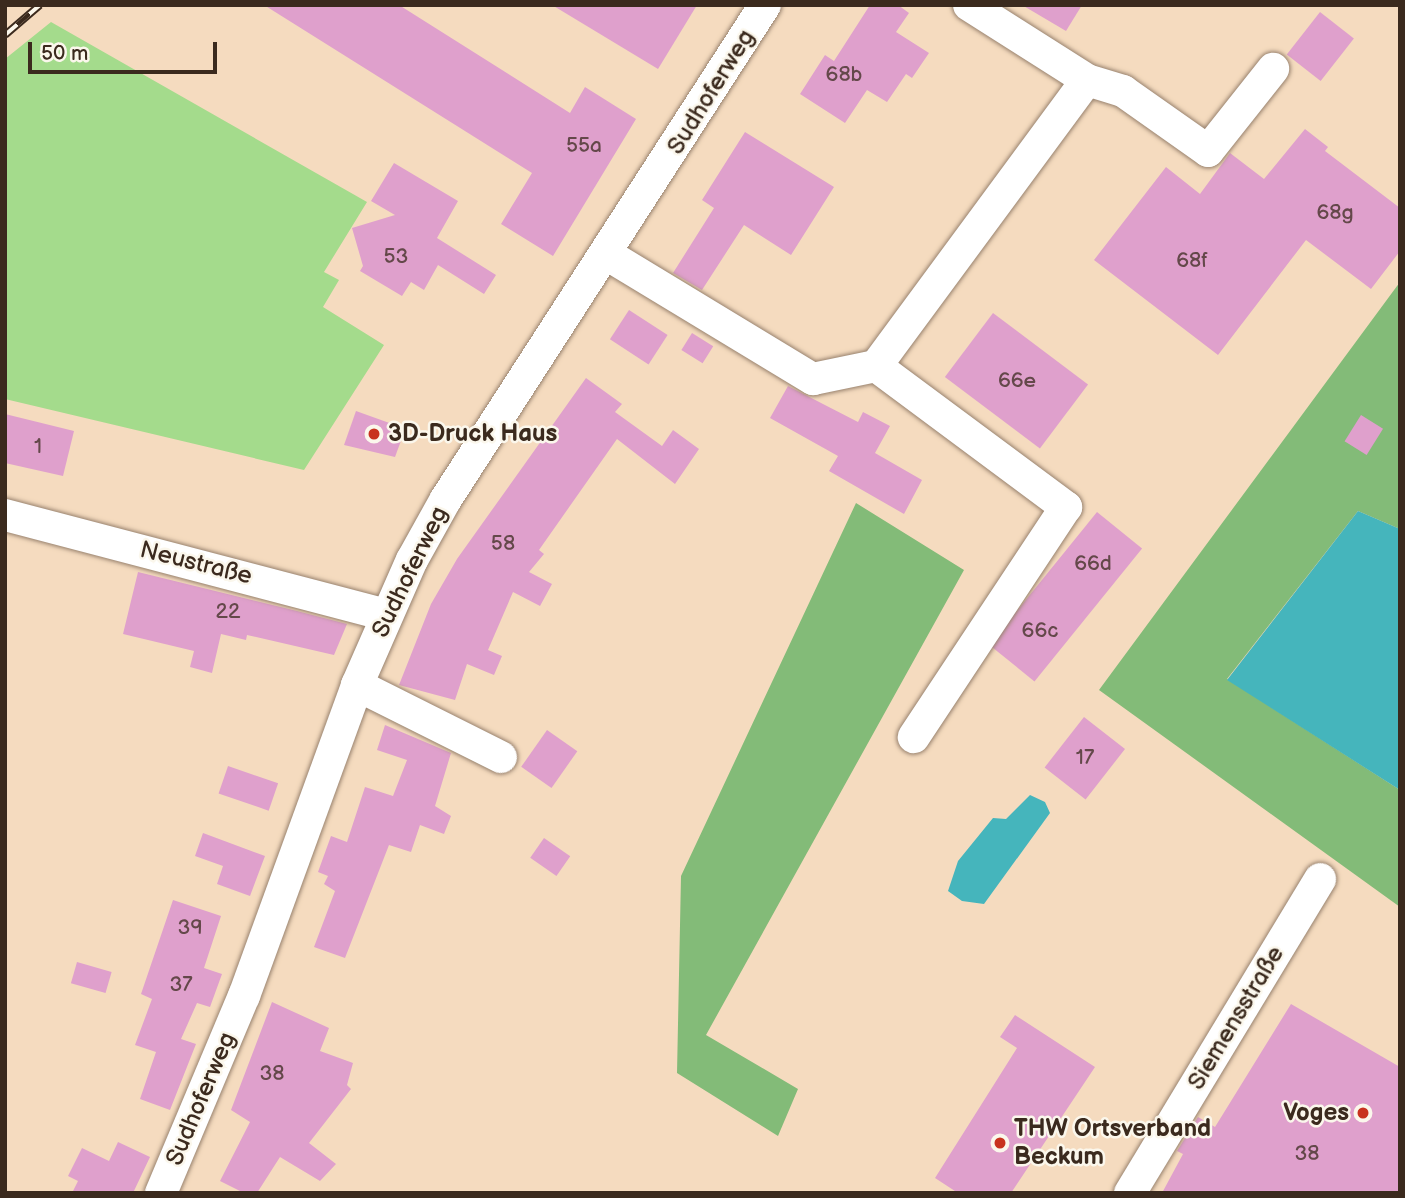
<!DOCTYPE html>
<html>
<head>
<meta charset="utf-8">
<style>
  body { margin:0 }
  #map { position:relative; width:1405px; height:1198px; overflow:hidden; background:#f5dbbf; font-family:"Balsamiq Sans",sans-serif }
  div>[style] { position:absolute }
  .green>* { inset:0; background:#a4db8c }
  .forest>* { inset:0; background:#83bb78 }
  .water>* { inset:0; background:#45b5bc }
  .building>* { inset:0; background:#dfa0cc; transform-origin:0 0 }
  .roads { filter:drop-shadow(0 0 2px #98826e) drop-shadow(0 0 2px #98826e) }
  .minor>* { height:32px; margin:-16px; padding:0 16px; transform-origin:16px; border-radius:16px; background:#fff }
  .rail>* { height:8px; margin-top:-4px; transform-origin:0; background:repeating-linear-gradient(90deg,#fbf7ec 0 16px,#3b2a1e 0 32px); box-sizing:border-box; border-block:2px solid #3b2a1e }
  .dots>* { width:19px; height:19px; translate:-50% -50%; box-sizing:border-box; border:4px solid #fbf7ec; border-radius:50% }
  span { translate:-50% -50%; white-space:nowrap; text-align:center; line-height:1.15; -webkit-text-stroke:5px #fbf7ec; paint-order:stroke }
  .number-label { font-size:21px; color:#64484a }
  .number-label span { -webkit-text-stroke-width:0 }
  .street-label { font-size:24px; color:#3b2a1e }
  .poi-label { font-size:24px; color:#3b2a1e; font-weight:700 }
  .left { translate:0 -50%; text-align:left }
  .right { translate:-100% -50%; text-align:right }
  .frame { position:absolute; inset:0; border:7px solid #3b2a1e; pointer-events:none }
  .scale { position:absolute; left:28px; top:42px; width:189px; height:32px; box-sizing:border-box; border:4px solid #3b2a1e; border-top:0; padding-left:9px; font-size:21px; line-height:24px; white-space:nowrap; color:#3b2a1e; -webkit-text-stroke:5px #fbf7ec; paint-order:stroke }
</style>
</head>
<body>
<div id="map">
  <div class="green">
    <i style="clip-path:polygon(51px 22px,367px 202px,324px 272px,339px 280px,323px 307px,384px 345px,304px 470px,5px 399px,5px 59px)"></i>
  </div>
  <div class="forest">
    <i style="clip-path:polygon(1400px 282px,1400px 529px,1358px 511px,1227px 679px,1400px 790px,1400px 907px,1099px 690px)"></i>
    <i style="clip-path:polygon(856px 503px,964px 570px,706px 1035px,798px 1089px,778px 1136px,677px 1073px,681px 876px)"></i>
  </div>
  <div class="water">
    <i style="clip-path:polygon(1358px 511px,1400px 529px,1400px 790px,1227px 680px)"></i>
    <i style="clip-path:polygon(1030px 795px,1045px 802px,1050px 813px,984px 904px,962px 901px,948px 891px,958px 861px,993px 818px,1006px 819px)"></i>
  </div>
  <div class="building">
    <i style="clip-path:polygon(264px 5px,399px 5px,570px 113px,585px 87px,636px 119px,553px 256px,501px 224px,532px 173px)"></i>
    <i style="clip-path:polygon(552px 5px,697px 5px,658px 69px)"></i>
    <i style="clip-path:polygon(870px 5px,898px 5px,909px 13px,896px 32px,929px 53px,912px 78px,906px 74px,887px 102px,867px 90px,845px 123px,800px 94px,825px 55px,834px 61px)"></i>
    <i style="clip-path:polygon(1022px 5px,1082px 5px,1066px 31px)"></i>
    <i style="left:1320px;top:12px;width:43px;height:54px;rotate:38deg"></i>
    <i style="clip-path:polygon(1305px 129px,1328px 147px,1325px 151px,1400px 208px,1400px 251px,1371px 289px,1306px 240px,1218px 355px,1094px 260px,1166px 167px,1200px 194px,1230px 153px,1264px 179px)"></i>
    <i style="clip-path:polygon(745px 132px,834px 187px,791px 255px,744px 225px,702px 290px,673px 273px,714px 208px,702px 200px)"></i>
    <i style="clip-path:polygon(394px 163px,458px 201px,437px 238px,496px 275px,484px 294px,438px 265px,424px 290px,411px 282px,402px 296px,360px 271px,363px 266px,352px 228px,395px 215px,371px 201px)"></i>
    <i style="left:629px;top:310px;width:46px;height:35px;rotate:33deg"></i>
    <i style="left:993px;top:313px;width:119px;height:80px;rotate:37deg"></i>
    <i style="left:692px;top:333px;width:25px;height:20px;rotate:32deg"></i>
    <i style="clip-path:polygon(586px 378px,622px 404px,615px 412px,662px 446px,673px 430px,699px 449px,675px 484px,617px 439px,539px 550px,544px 554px,529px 572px,552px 584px,540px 606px,513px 592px,488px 650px,502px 656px,494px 675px,467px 664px,455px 700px,399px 685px,431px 604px,457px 559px)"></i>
    <i style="clip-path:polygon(788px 386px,858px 422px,863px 412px,890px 426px,875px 453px,922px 480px,904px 514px,829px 471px,838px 456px,770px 418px)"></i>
    <i style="clip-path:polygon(356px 411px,395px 425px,402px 438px,395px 457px,344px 445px)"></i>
    <i style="clip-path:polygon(5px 414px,74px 431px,63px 476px,5px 463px)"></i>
    <i style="left:1361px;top:415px;width:26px;height:31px;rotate:32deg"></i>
    <i style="left:1097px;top:512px;width:58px;height:171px;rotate:39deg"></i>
    <i style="clip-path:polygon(138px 572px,297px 611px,347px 624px,334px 655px,247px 635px,246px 640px,221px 634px,212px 673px,190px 667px,194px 651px,123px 634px)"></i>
    <i style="left:1084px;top:717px;width:52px;height:64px;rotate:38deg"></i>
    <i style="clip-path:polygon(385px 725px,451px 753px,435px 806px,451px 816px,444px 834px,420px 825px,411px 852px,389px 845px,345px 958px,314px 947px,335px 891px,324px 884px,328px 876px,318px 872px,331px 836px,347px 842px,365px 787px,393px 796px,407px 760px,377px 750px)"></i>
    <i style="left:547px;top:730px;width:37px;height:45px;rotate:35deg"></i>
    <i style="left:228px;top:766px;width:53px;height:29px;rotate:19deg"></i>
    <i style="clip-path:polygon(203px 833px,265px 856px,250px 896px,217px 884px,223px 866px,195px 856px)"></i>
    <i style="left:544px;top:838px;width:32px;height:24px;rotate:35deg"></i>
    <i style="clip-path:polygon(173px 900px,221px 916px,204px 968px,222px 974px,210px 1007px,197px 1003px,181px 1039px,196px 1044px,170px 1110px,140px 1099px,156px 1052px,135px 1045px,152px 999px,141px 994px)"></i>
    <i style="left:77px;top:962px;width:36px;height:22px;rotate:16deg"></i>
    <i style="clip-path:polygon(272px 1002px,329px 1028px,320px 1051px,353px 1063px,347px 1085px,351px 1089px,309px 1143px,336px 1164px,320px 1181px,280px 1157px,257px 1193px,244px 1193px,220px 1181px,250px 1122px,231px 1110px)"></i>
    <i style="clip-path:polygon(1291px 1004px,1400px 1067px,1400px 1193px,1162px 1193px,1183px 1154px,1177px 1151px,1198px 1117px,1215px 1127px)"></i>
    <i style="clip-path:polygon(1015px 1015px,1095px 1067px,1011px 1193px,958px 1193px,935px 1178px,1017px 1048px,1000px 1037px)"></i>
    <i style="clip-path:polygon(118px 1142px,150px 1157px,133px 1193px,72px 1193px,78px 1181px,68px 1176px,82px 1148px,109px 1161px)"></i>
  </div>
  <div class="roads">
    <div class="minor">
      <i style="left:969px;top:5px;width:140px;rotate:32.4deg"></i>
      <i style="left:1087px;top:80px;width:38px;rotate:17deg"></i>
      <i style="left:1123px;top:91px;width:104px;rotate:35.2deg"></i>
      <i style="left:1208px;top:151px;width:105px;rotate:-51.6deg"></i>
      <i style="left:608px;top:255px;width:240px;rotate:31.2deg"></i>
      <i style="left:813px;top:379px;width:64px;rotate:-11.7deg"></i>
      <i style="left:876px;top:366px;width:237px;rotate:36.6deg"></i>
      <i style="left:1066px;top:507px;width:276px;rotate:123.5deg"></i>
      <i style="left:876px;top:366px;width:355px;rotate:-53.6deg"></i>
      <i style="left:5px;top:515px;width:394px;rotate:14.7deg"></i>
      <i style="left:357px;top:685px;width:161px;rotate:26.6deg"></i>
      <i style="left:161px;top:1193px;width:214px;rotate:-67.2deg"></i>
      <i style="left:244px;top:996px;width:331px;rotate:-70deg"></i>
      <i style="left:357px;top:685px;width:137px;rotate:-66.3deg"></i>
      <i style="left:412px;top:560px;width:70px;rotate:-60.9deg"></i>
      <i style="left:446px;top:499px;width:588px;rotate:-57.15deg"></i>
      <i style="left:1130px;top:1193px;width:367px;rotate:-58.8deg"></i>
    </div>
  </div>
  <div class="rail">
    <i style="left:5px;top:35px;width:46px;rotate:-40.6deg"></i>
  </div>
  <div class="dots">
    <i style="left:374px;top:434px;background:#c8321e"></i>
    <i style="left:1363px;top:1113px;background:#c8321e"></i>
    <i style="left:1000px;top:1143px;background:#c8321e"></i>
  </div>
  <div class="number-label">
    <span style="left:844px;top:75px">68b</span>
    <span style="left:584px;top:146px">55a</span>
    <span style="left:1335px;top:213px">68g</span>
    <span style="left:396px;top:257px">53</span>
    <span style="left:1192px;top:261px">68f</span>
    <span style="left:1017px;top:381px">66e</span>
    <span style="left:38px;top:447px">1</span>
    <span style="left:503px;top:544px">58</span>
    <span style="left:1093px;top:564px">66d</span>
    <span style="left:228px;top:612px">22</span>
    <span style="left:1040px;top:631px">66c</span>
    <span style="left:1085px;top:758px">17</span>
    <span style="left:190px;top:928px">39</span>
    <span style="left:181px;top:985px">37</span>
    <span style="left:272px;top:1074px">38</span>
    <span style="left:1307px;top:1154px">38</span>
  </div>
  <div class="street-label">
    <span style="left:711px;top:92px;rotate:-58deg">Sudhoferweg</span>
    <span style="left:196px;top:563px;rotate:14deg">Neustraße</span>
    <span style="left:410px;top:572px;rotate:-64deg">Sudhoferweg</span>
    <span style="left:1236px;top:1018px;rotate:-59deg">Siemensstraße</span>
    <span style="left:201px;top:1099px;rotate:-67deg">Sudhoferweg</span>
  </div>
  <div class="poi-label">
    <span class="left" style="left:388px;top:434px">3D-Druck Haus</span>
    <span class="right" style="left:1349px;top:1113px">Voges</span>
    <span class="left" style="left:1014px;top:1143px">THW Ortsverband<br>Beckum</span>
  </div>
  <div class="frame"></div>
  <div class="scale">50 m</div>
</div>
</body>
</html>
